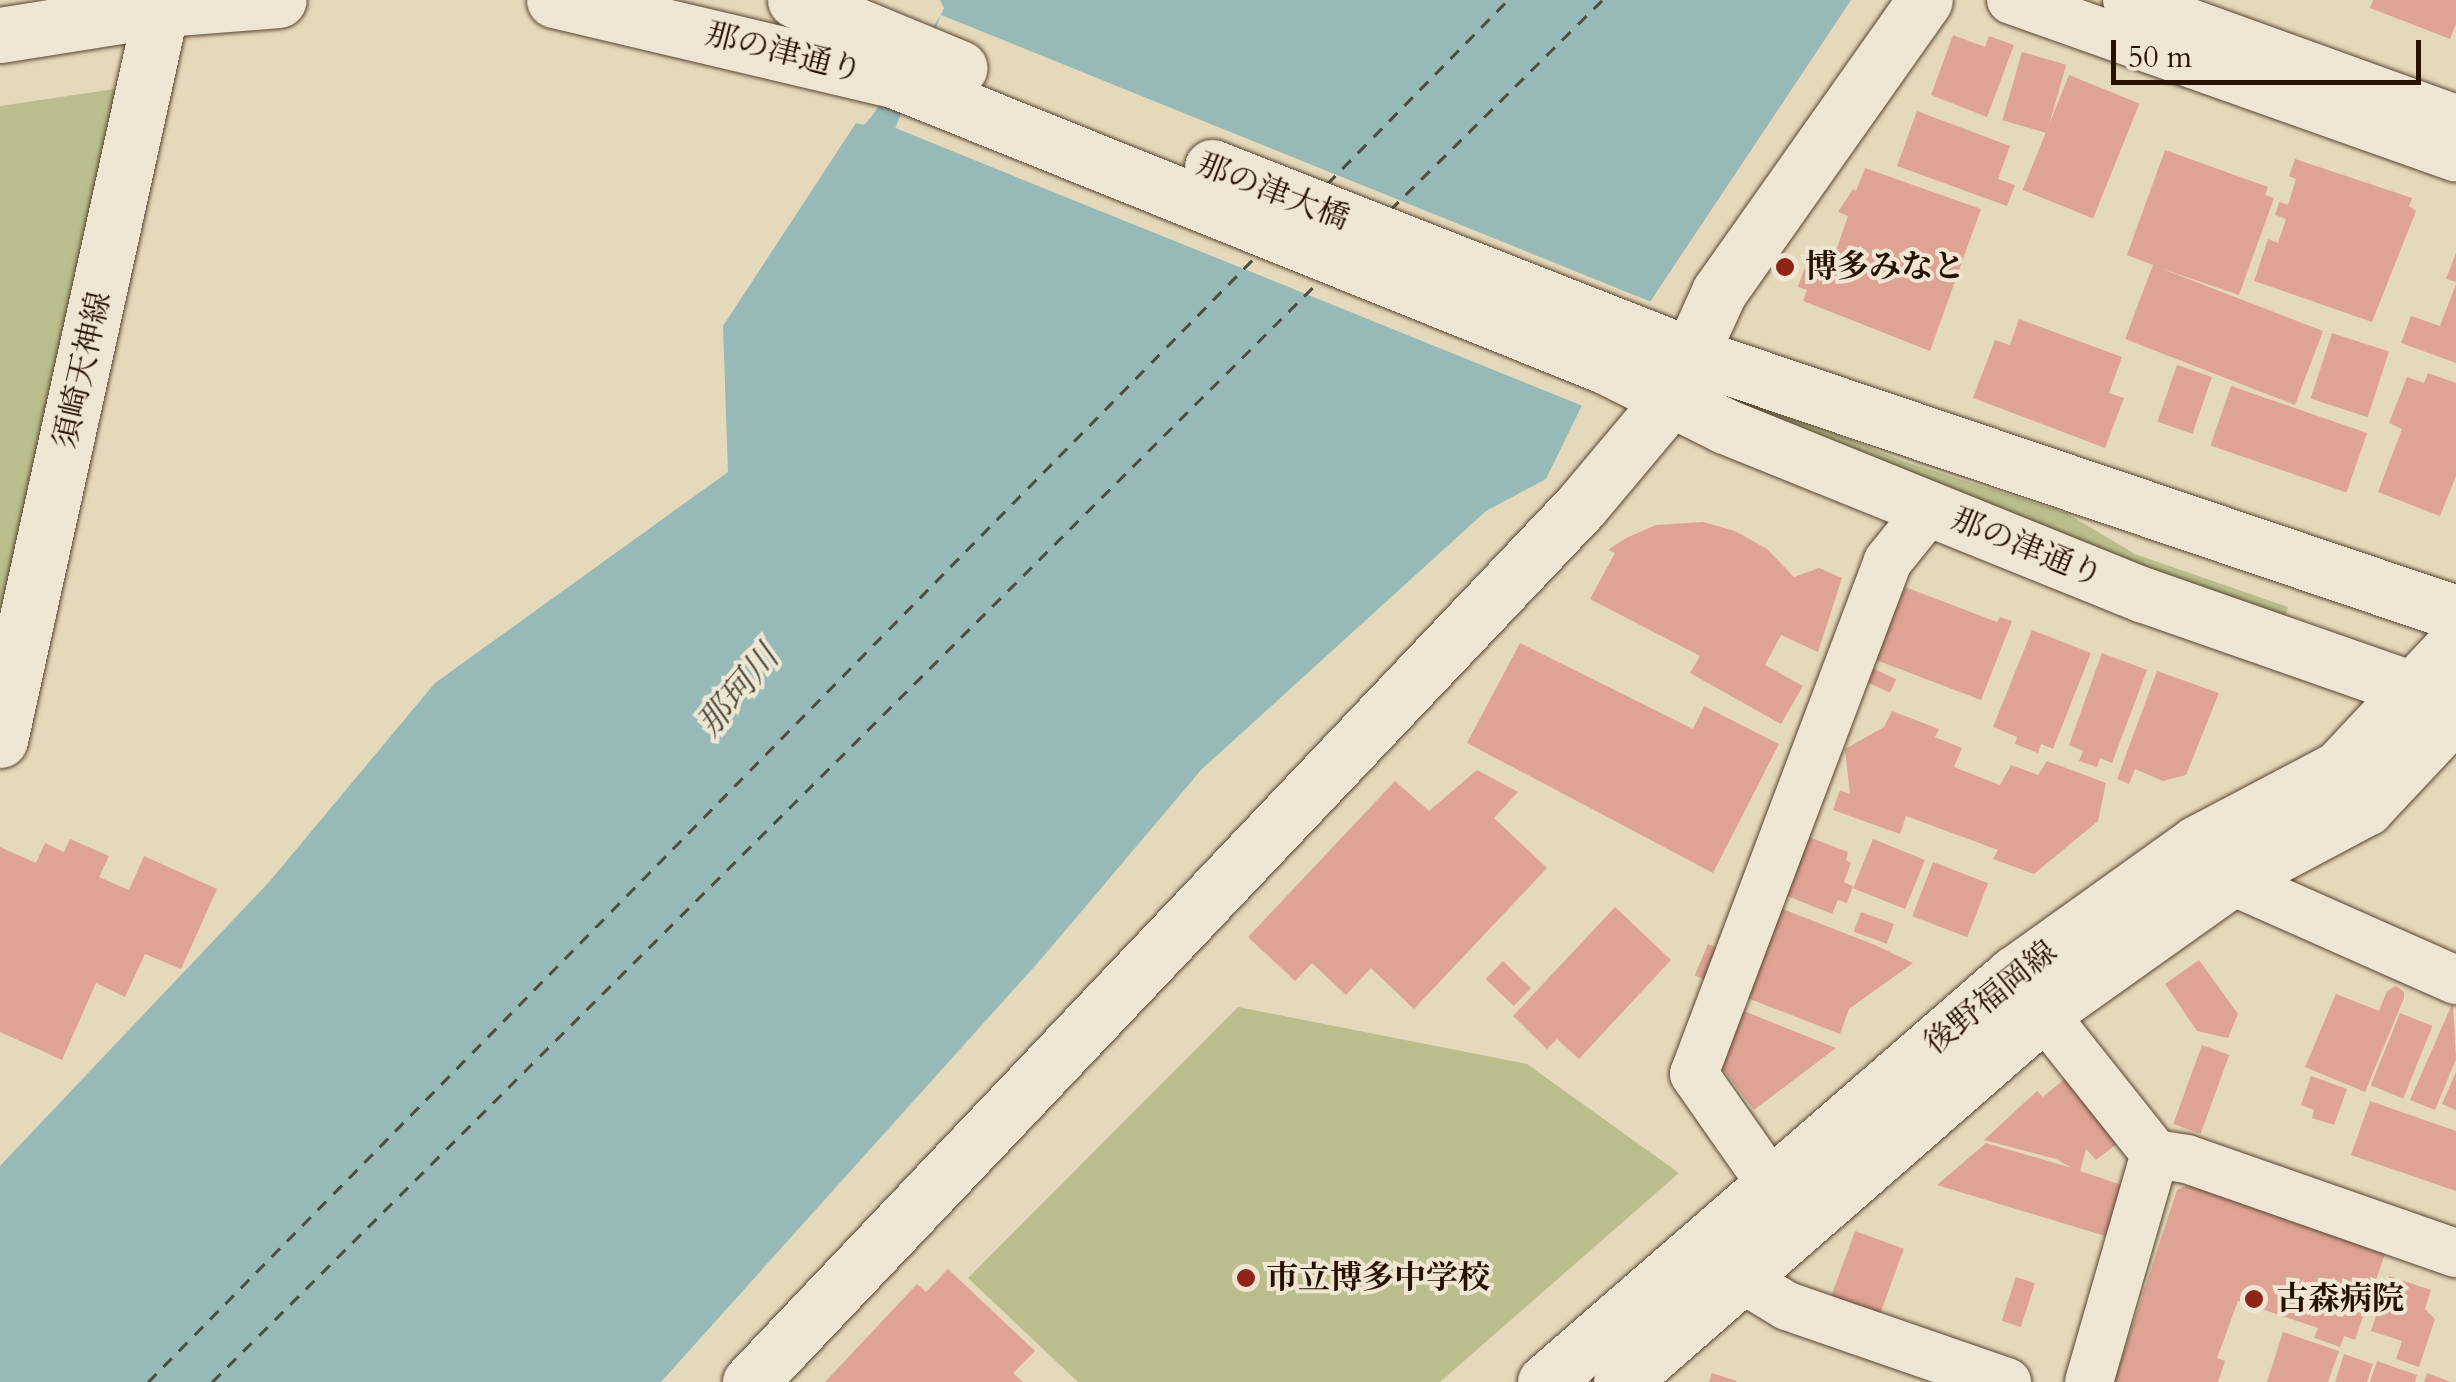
<!DOCTYPE html>
<html>
<head>
<meta charset="utf-8">
<style>
  body { margin:0 }
  #map { position:relative; width:2456px; height:1382px; overflow:hidden; background:#e5d9bc; font-family:Cardo,"Noto Serif JP",serif }
  div>[style] { position:absolute }
  .green>* { inset:0; background:#bbbe8c }
  .water>* { inset:0; background:#97b9b7 }
  .pier>* { inset:0; background:#e5d9bc; transform-origin:0 0 }
  .ferry>* { height:2.5px; margin-top:-1.25px; transform-origin:0; background:repeating-linear-gradient(90deg,#4e4c41 0 12px,transparent 0 22px) }
  .building>* { inset:0; background:#dfa396; transform-origin:0 0 }
  .roads { filter:drop-shadow(0 0 2px #564430) drop-shadow(0 0 2px #564430) }
  .street>* { height:48px; margin:-24px; padding:0 24px; transform-origin:24px; border-radius:24px; background:#eee6d3 }
  .secondary>* { height:55px; margin:-27.5px; padding:0 27.5px; transform-origin:27.5px; border-radius:27.5px; background:#eee6d3 }
  .dots>* { width:28px; height:28px; translate:-50% -50%; box-sizing:border-box; border:5px solid #eee6d3; border-radius:50% }
  span { translate:-50% -50%; white-space:nowrap; text-align:center; line-height:1.15; -webkit-text-stroke:8px #eee6d3; paint-order:stroke }
  .street-label { font-size:32px; color:#271201 }
  .poi-label { font-size:32px; color:#271201; font-weight:700 }
  .left { translate:0 -50%; text-align:left }
  .water-label { font-size:35px; color:#4e4c41; font-style:italic }
  .scale { position:absolute; left:2111px; top:40px; width:310px; height:45px; box-sizing:border-box; border:5px solid #271201; border-top:0; padding-left:12px; font-size:30px; line-height:35px; white-space:nowrap; color:#271201; -webkit-text-stroke:8px #eee6d3; paint-order:stroke }
</style>
</head>
<body>
<div id="map">
  <div class="green">
    <i style="clip-path:polygon(128px 87px,0 611px,0 106px)"></i>
    <i style="clip-path:polygon(1745px 398px,1906px 462px,2066px 513px,2135px 554px,2288px 607px,2285px 618px,2119px 561px,1742px 407px)"></i>
    <i style="clip-path:polygon(1238px 1007px,1527px 1064px,1679px 1173px,1440px 1382px,1078px 1382px,968px 1278px)"></i>
  </div>
  <div class="water">
    <i style="clip-path:polygon(940px 0,1851px 0,1584px 401px,1546px 479px,1486px 511px,1201px 770px,1042px 958px,661px 1382px,0 1382px,0 1166px,270px 881px,435px 683px,728px 472px,723px 326px,856px 123px,864px 125px,872px 116px,941px 15px,944px 8px)"></i>
  </div>
  <div class="pier">
    <i style="left:941px;top:15px;width:765px;height:122px;rotate:22deg"></i>
  </div>
  <div class="ferry">
    <i style="left:1327px;top:184px;width:258px;rotate:-45.5deg"></i>
    <i style="left:1390px;top:210px;width:298px;rotate:-44.7deg"></i>
    <i style="left:148px;top:1382px;width:1583px;rotate:-45.46deg"></i>
    <i style="left:212px;top:1382px;width:1564px;rotate:-44.84deg"></i>
  </div>
  <div class="building">
    <i style="clip-path:polygon(2373px 0,2456px 0,2456px 24px,2450px 39px,2370px 8px)"></i>
    <i style="clip-path:polygon(1953px 35px,1985px 47px,1989px 36px,2014px 45px,1987px 117px,1931px 95px)"></i>
    <i style="left:2022px;top:52px;width:46px;height:71px;rotate:16deg"></i>
    <i style="left:2069px;top:75px;width:76px;height:124px;rotate:22deg"></i>
    <i style="clip-path:polygon(1917px 111px,2010px 146px,1998px 179px,2015px 185px,2007px 206px,1897px 166px)"></i>
    <i style="clip-path:polygon(2165px 150px,2268px 187px,2265px 195px,2274px 198px,2239px 295px,2160px 268px,2323px 331px,2295px 405px,2125px 339px,2153px 265px,2127px 255px)"></i>
    <i style="clip-path:polygon(2295px 159px,2412px 198px,2409px 206px,2416px 211px,2372px 322px,2254px 281px,2268px 239px,2278px 243px,2286px 219px,2275px 215px,2279px 202px,2288px 205px,2296px 179px,2289px 176px)"></i>
    <i style="clip-path:polygon(1865px 168px,1981px 209px,1930px 351px,1803px 301px,1807px 290px,1798px 287px,1811px 249px,1834px 257px,1848px 216px,1838px 212px,1853px 189px,1856px 191px)"></i>
    <i style="clip-path:polygon(2456px 253px,2456px 282px,2446px 279px)"></i>
    <i style="clip-path:polygon(2456px 284px,2456px 363px,2401px 343px,2411px 316px,2440px 326px)"></i>
    <i style="clip-path:polygon(2019px 319px,2122px 357px,2109px 393px,2124px 398px,2105px 448px,1973px 398px,1995px 340px,2010px 345px)"></i>
    <i style="left:2332px;top:333px;width:60px;height:69px;rotate:18deg"></i>
    <i style="left:2177px;top:365px;width:37px;height:60px;rotate:19deg"></i>
    <i style="clip-path:polygon(2428px 373px,2456px 383px,2456px 476px,2440px 516px,2378px 492px,2402px 429px,2389px 423px,2407px 377px,2424px 383px)"></i>
    <i style="left:2231px;top:386px;width:144px;height:63px;rotate:19deg"></i>
    <i style="clip-path:polygon(1703px 522px,1735px 531px,1767px 549px,1794px 577px,1819px 568px,1842px 578px,1818px 652px,1781px 635px,1765px 665px,1803px 686px,1781px 724px,1690px 673px,1700px 656px,1590px 599px,1615px 553px,1608px 550px,1626px 538px,1656px 525px)"></i>
    <i style="clip-path:polygon(1905px 587px,1997px 622px,2000px 617px,2012px 621px,1981px 700px,1876px 660px)"></i>
    <i style="clip-path:polygon(2032px 630px,2091px 653px,2053px 749px,2041px 744px,2038px 753px,2015px 744px,2017px 737px,1993px 727px)"></i>
    <i style="clip-path:polygon(1520px 643px,1693px 729px,1704px 706px,1779px 744px,1713px 873px,1467px 743px)"></i>
    <i style="clip-path:polygon(2102px 653px,2147px 670px,2112px 763px,2100px 758px,2097px 767px,2079px 761px,2083px 751px,2069px 745px)"></i>
    <i style="left:1870px;top:667px;width:29px;height:15px;rotate:25deg"></i>
    <i style="clip-path:polygon(2157px 671px,2219px 693px,2186px 775px,2163px 781px,2135px 769px,2129px 784px,2117px 779px)"></i>
    <i style="clip-path:polygon(1892px 711px,1939px 729px,1935px 737px,1962px 748px,1954px 767px,2000px 785px,2011px 765px,2038px 775px,2047px 761px,2106px 783px,2098px 821px,2034px 874px,1993px 859px,1998px 850px,1906px 816px,1900px 834px,1833px 810px,1840px 790px,1850px 794px,1845px 749px,1884px 727px)"></i>
    <i style="clip-path:polygon(1477px 770px,1518px 792px,1494px 818px,1547px 868px,1414px 1009px,1371px 968px,1346px 995px,1312px 963px,1295px 981px,1248px 937px,1395px 781px,1429px 811px)"></i>
    <i style="clip-path:polygon(1804px 835px,1848px 852px,1846px 860px,1851px 863px,1844px 882px,1853px 886px,1847px 903px,1838px 900px,1832px 914px,1782px 894px)"></i>
    <i style="clip-path:polygon(70px 839px,109px 856px,99px 877px,129px 890px,144px 856px,217px 889px,181px 969px,145px 954px,125px 997px,96px 983px,62px 1060px,0 1032px,0 847px,36px 863px,45px 843px,64px 852px)"></i>
    <i style="left:1873px;top:839px;width:56px;height:53px;rotate:22deg"></i>
    <i style="left:1933px;top:862px;width:59px;height:58px;rotate:21deg"></i>
    <i style="clip-path:polygon(1615px 907px,1671px 960px,1579px 1059px,1557px 1039px,1547px 1049px,1513px 1016px)"></i>
    <i style="clip-path:polygon(1780px 908px,1875px 945px,1913px 963px,1849px 1009px,1840px 1034px,1745px 997px)"></i>
    <i style="left:1861px;top:912px;width:35px;height:21px;rotate:20deg"></i>
    <i style="left:1708px;top:944px;width:13px;height:34px;rotate:23deg"></i>
    <i style="clip-path:polygon(2199px 960px,2238px 1014px,2228px 1038px,2197px 1031px,2165px 984px)"></i>
    <i style="left:1503px;top:961px;width:39px;height:25px;rotate:44deg"></i>
    <i style="clip-path:polygon(2396px 986px,2404px 992px,2404px 998px,2365px 1092px,2305px 1067px,2336px 994px,2379px 1011px,2387px 991px)"></i>
    <i style="clip-path:polygon(2453px 1002px,2456px 1059px,2435px 1110px,2410px 1100px)"></i>
    <i style="clip-path:polygon(1739px 1009px,1836px 1048px,1754px 1110px,1722px 1068px)"></i>
    <i style="left:2400px;top:1013px;width:35px;height:78px;rotate:22deg"></i>
    <i style="left:2202px;top:1045px;width:29px;height:84px;rotate:20deg"></i>
    <i style="clip-path:polygon(2456px 1072px,2456px 1110px,2442px 1104px)"></i>
    <i style="clip-path:polygon(2068px 1076px,2122px 1140px,2096px 1160px,2086px 1149px,2080px 1171px,2122px 1185px,2105px 1236px,1937px 1185px,1986px 1143px,2072px 1168px,2056px 1159px,1984px 1140px,2037px 1091px,2043px 1097px)"></i>
    <i style="clip-path:polygon(2311px 1076px,2347px 1089px,2334px 1125px,2312px 1118px,2314px 1110px,2301px 1105px)"></i>
    <i style="clip-path:polygon(2370px 1101px,2456px 1131px,2456px 1191px,2351px 1155px)"></i>
    <i style="clip-path:polygon(2189px 1185px,2385px 1254px,2355px 1340px,2344px 1336px,2340px 1347px,2314px 1338px,2318px 1328px,2238px 1301px,2217px 1358px,2225px 1361px,2218px 1382px,2114px 1382px,2177px 1190px)"></i>
    <i style="left:1855px;top:1231px;width:52px;height:70px;rotate:20deg"></i>
    <i style="clip-path:polygon(948px 1269px,1035px 1351px,1013px 1373px,1023px 1382px,825px 1382px,917px 1284px,926px 1292px)"></i>
    <i style="clip-path:polygon(2389px 1276px,2431px 1290px,2425px 1309px,2435px 1319px,2419px 1367px,2396px 1359px,2402px 1341px,2371px 1331px)"></i>
    <i style="left:2016px;top:1277px;width:20px;height:46px;rotate:18deg"></i>
    <i style="clip-path:polygon(2283px 1332px,2339px 1351px,2328px 1382px,2267px 1382px)"></i>
    <i style="clip-path:polygon(2344px 1354px,2373px 1364px,2367px 1382px,2335px 1382px)"></i>
    <i style="clip-path:polygon(2377px 1361px,2417px 1375px,2415px 1382px,2370px 1382px)"></i>
    <i style="clip-path:polygon(1712px 1373px,1737px 1381px,1737px 1382px,1709px 1382px)"></i>
    <i style="clip-path:polygon(2427px 1373px,2451px 1382px,2424px 1382px)"></i>
  </div>
  <div class="roads">
    <div class="street">
      <i style="left:2011px;top:0;width:472px;rotate:19.5deg"></i>
      <i style="left:2127px;top:0;width:350px;rotate:19.9deg"></i>
      <i style="left:2230px;top:880px;width:247px;rotate:23.9deg"></i>
      <i style="left:2043px;top:1013px;width:180px;rotate:51.5deg"></i>
      <i style="left:2155px;top:1154px;width:32px;rotate:9deg"></i>
      <i style="left:2187px;top:1159px;width:285px;rotate:19.3deg"></i>
      <i style="left:1792px;top:1214px;width:171px;rotate:-125deg"></i>
      <i style="left:1694px;top:1074px;width:548px;rotate:-69.29deg"></i>
      <i style="left:1888px;top:561px;width:67px;rotate:-51.1deg"></i>
      <i style="left:1739px;top:1277px;width:56px;rotate:31.1deg"></i>
      <i style="left:1787px;top:1306px;width:233px;rotate:19.1deg"></i>
      <i style="left:2089px;top:1382px;width:237px;rotate:-73.9deg"></i>
    </div>
    <div class="secondary">
      <i style="left:554px;top:0;width:351px;rotate:13.3deg"></i>
      <i style="left:896px;top:81px;width:766px;rotate:21.91deg"></i>
      <i style="left:1607px;top:367px;width:132px;rotate:26.6deg"></i>
      <i style="left:1725px;top:426px;width:452px;rotate:22deg"></i>
      <i style="left:2144px;top:595px;width:330px;rotate:19.3deg"></i>
      <i style="left:795px;top:0;width:178px;rotate:22.4deg"></i>
      <i style="left:0;top:35px;width:166px;rotate:-9deg"></i>
      <i style="left:164px;top:9px;width:115px;rotate:-4.5deg"></i>
      <i style="left:1212px;top:167px;width:512px;rotate:21.41deg"></i>
      <i style="left:1689px;top:354px;width:810px;rotate:18.66deg"></i>
      <i style="left:0;top:740px;width:758px;rotate:-77.58deg"></i>
      <i style="left:750px;top:1382px;width:1207px;rotate:-46.51deg"></i>
      <i style="left:1581px;top:506px;width:138px;rotate:-50deg"></i>
      <i style="left:1670px;top:400px;width:119px;rotate:-65.6deg"></i>
      <i style="left:1719px;top:292px;width:357px;rotate:-54.8deg"></i>
      <i style="left:1545px;top:1382px;width:622px;rotate:-41.02deg"></i>
      <i style="left:2014px;top:974px;width:225px;rotate:-35.6deg"></i>
      <i style="left:2197px;top:843px;width:161px;rotate:-27.8deg"></i>
      <i style="left:2339px;top:768px;width:171px;rotate:-46.9deg"></i>
      <i style="left:1621px;top:1382px;width:561px;rotate:-41.17deg"></i>
      <i style="left:2043px;top:1013px;width:229px;rotate:-35.4deg"></i>
      <i style="left:2230px;top:880px;width:154px;rotate:-27.9deg"></i>
      <i style="left:2366px;top:808px;width:132px;rotate:-46.8deg"></i>
    </div>
  </div>
  <div class="dots">
    <i style="left:1785px;top:267px;background:#8f2418"></i>
    <i style="left:1246px;top:1278px;background:#8f2418"></i>
    <i style="left:2254px;top:1299px;background:#8f2418"></i>
  </div>
  <div class="street-label">
    <span style="left:784px;top:53px;rotate:14deg">那の津通り</span>
    <span style="left:1273px;top:192px;rotate:21deg">那の津大橋</span>
    <span style="left:83px;top:370px;rotate:-77deg">須崎天神線</span>
    <span style="left:2027px;top:548px;rotate:22deg">那の津通り</span>
    <span style="left:1991px;top:998px;rotate:-39deg">後野福岡線</span>
  </div>
  <div class="poi-label">
    <span class="left" style="left:1805px;top:267px">博多みなと</span>
    <span class="left" style="left:1266px;top:1278px">市立博多中学校</span>
    <span class="left" style="left:2276px;top:1299px">古森病院</span>
  </div>
  <div class="water-label">
    <span style="left:738px;top:691px;rotate:-50deg">那珂川</span>
  </div>
  <div class="scale">50 m</div>
</div>
</body>
</html>
